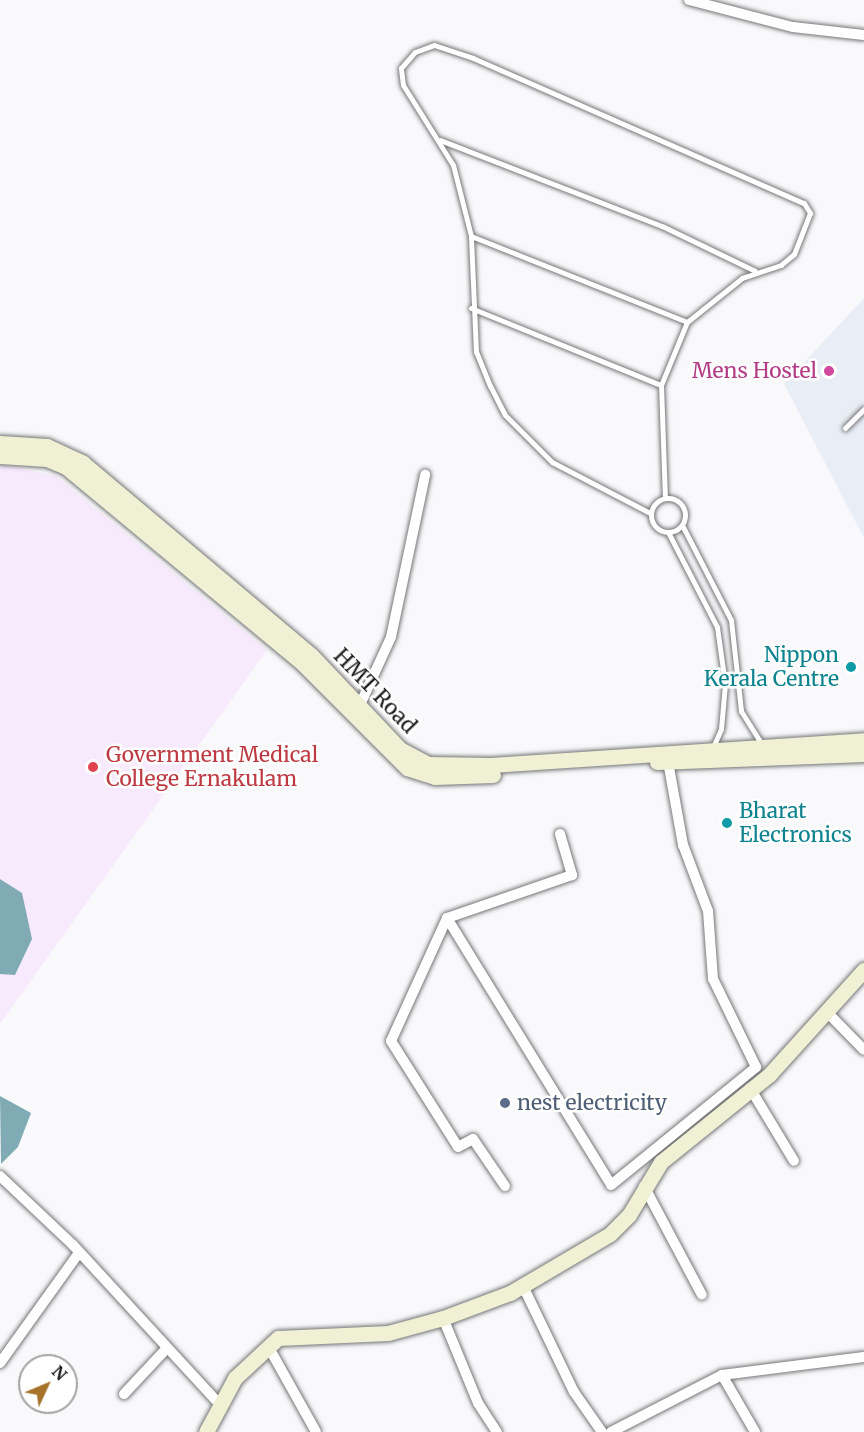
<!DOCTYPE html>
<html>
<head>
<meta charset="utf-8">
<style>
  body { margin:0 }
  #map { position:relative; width:864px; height:1432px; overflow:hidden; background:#f9f9fb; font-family:Merriweather,serif }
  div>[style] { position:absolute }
  .built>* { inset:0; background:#e9eef6 }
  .medical>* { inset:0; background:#f8eafd }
  .water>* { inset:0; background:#80abb5 }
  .roads { filter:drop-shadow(0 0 2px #767778) drop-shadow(0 0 2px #767778) }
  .service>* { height:5px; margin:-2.5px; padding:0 2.5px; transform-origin:2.5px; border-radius:2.5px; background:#fff }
  .service>.ring { margin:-2.5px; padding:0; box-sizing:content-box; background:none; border:5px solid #fff; border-radius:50% }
  .minor>* { height:10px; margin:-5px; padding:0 5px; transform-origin:5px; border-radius:5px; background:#fff }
  .secondary>* { height:15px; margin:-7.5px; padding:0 7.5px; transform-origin:7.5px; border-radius:7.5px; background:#eff0d4 }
  .dots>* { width:16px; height:16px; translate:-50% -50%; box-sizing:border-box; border:3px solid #fff; border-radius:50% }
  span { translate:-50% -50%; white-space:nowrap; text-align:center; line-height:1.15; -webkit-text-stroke:5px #fff; paint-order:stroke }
  .hotel-label { font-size:21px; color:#b23c85 }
  .right { translate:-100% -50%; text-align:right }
  .culture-label { font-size:21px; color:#0d838f }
  .left { translate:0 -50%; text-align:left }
  .street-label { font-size:21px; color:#181819 }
  .health-label { font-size:21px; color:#be3a42 }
  .service-label { font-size:21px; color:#4e5e75 }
  .north { position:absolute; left:18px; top:1354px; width:60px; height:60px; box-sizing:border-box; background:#fff; border:2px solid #a3a3a3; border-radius:50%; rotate:46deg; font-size:16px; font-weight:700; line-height:24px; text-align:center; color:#181819 }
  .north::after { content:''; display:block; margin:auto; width:21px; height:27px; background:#a6732a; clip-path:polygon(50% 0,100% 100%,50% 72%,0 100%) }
</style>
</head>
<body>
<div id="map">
  <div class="built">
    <i style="clip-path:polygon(864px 298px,864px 538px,784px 384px)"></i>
  </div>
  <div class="medical">
    <i style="clip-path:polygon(0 464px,56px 476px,267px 650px,0 1024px)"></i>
  </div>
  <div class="water">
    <i style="clip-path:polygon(0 879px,22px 893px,32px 939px,15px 975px,0 974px)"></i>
    <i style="clip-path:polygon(0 1096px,31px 1113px,18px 1147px,1px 1164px)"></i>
  </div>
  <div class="roads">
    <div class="service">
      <i style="left:440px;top:140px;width:238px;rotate:21.2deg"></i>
      <i style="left:662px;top:226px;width:103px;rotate:25.8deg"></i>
      <i style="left:471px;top:236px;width:232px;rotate:21.7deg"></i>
      <i style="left:471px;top:308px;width:205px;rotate:22.1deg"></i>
      <i style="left:845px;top:428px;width:27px;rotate:-45deg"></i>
      <i class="ring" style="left:651px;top:498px;width:29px;height:29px"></i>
      <i style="left:650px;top:513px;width:110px;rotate:-152.5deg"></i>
      <i style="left:552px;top:462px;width:66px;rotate:-135deg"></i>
      <i style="left:505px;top:415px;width:33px;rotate:-117deg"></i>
      <i style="left:490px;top:386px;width:37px;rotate:-112deg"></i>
      <i style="left:476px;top:352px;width:116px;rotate:-92.5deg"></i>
      <i style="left:471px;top:236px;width:73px;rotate:-104.2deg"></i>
      <i style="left:453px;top:165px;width:94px;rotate:-122deg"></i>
      <i style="left:403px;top:85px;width:17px;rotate:-97deg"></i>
      <i style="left:401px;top:68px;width:21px;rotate:-49deg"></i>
      <i style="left:415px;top:52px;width:20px;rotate:-20deg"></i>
      <i style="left:434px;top:45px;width:41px;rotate:18.4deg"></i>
      <i style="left:473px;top:58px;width:361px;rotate:23.7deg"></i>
      <i style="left:804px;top:203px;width:12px;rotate:59deg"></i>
      <i style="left:810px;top:213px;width:44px;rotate:111.3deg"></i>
      <i style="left:794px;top:254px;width:17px;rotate:140deg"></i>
      <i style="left:781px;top:265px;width:41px;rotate:161.6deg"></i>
      <i style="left:742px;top:278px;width:70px;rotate:141.3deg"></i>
      <i style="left:687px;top:322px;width:68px;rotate:112.4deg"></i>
      <i style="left:661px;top:385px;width:112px;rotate:88deg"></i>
      <i style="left:682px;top:525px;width:107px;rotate:62.7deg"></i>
      <i style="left:731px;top:620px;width:92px;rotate:83.7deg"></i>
      <i style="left:741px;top:711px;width:40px;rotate:58deg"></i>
      <i style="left:668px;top:532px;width:107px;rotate:62.7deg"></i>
      <i style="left:717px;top:627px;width:58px;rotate:82deg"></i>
      <i style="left:725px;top:684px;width:45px;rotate:95.1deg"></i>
      <i style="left:721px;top:729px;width:20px;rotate:114deg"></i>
    </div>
    <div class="minor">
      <i style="left:689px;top:0;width:107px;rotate:14.6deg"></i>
      <i style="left:793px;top:27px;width:71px;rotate:6.4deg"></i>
      <i style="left:359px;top:707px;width:77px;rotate:-65.4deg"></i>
      <i style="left:391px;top:637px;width:166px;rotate:-78.1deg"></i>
      <i style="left:560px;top:834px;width:43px;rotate:73.7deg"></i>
      <i style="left:572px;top:875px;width:132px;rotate:161deg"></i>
      <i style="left:447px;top:918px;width:313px;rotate:58.4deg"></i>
      <i style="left:611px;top:1185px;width:187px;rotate:-39.1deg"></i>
      <i style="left:756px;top:1067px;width:98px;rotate:-116deg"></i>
      <i style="left:713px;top:979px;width:68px;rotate:-94.2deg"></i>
      <i style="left:708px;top:911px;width:71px;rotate:-110.7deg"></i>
      <i style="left:683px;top:845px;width:84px;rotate:-100.2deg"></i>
      <i style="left:447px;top:918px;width:135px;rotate:114.5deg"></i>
      <i style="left:391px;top:1041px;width:125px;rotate:57.7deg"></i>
      <i style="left:458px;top:1147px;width:17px;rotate:-28deg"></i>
      <i style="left:473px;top:1139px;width:57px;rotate:55.8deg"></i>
      <i style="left:826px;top:1011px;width:54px;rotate:45.7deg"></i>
      <i style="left:750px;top:1088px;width:85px;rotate:58.9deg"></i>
      <i style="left:0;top:1176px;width:100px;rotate:43.4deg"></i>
      <i style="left:73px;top:1245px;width:217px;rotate:47.4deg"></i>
      <i style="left:644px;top:1186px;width:123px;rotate:62deg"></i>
      <i style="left:522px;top:1284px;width:120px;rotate:64.3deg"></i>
      <i style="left:574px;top:1392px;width:49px;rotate:55deg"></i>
      <i style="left:443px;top:1318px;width:92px;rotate:67.6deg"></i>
      <i style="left:478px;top:1403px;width:35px;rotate:57deg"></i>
      <i style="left:268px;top:1346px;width:98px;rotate:60.8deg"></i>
      <i style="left:0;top:1363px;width:134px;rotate:-54.4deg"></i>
      <i style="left:722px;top:1375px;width:66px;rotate:59.9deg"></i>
      <i style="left:124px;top:1394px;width:63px;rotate:-46.9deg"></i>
      <i style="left:611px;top:1432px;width:125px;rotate:-27.2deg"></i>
      <i style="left:722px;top:1375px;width:143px;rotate:-7.2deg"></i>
    </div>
    <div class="secondary">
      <i style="left:0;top:443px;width:47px;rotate:3.7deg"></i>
      <i style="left:47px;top:446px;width:40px;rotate:25deg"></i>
      <i style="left:83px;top:463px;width:298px;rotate:40.1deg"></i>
      <i style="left:311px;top:655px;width:129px;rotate:46.6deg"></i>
      <i style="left:400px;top:749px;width:32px;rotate:28deg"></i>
      <i style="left:428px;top:764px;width:63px;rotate:0.9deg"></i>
      <i style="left:491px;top:765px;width:374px;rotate:-3.8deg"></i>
      <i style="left:0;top:456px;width:47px;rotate:3.7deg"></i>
      <i style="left:47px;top:459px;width:21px;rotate:23deg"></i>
      <i style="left:66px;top:467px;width:308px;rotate:39.7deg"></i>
      <i style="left:303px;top:664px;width:147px;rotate:45deg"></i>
      <i style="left:407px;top:768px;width:29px;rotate:18deg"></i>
      <i style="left:435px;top:777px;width:58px;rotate:-2deg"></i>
      <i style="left:657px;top:762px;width:207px;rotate:-2.2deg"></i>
      <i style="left:206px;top:1432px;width:61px;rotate:-61.8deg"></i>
      <i style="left:235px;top:1378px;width:59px;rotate:-42.9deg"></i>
      <i style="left:278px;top:1338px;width:110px;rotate:-2.6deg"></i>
      <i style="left:388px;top:1333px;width:57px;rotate:-15.3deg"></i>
      <i style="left:443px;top:1318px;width:72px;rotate:-20.5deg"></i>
      <i style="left:510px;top:1293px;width:116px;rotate:-30.5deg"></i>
      <i style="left:610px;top:1234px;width:27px;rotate:-45deg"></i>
      <i style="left:629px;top:1215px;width:62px;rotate:-58.9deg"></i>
      <i style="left:661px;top:1162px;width:139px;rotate:-38.9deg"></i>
      <i style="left:769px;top:1075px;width:142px;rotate:-47.9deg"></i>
    </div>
  </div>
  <div class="dots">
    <i style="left:829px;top:371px;background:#d1479c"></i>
    <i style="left:851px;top:667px;background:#0f9aa8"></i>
    <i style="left:93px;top:767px;background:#e0444e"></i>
    <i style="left:727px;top:823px;background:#0f9aa8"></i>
    <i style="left:505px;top:1103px;background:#5c6f8a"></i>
  </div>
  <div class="hotel-label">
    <span class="right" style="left:817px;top:371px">Mens Hostel</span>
  </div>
  <div class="culture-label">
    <span class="right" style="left:839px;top:667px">Nippon<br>Kerala Centre</span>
    <span class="left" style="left:739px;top:823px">Bharat<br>Electronics</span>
  </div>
  <div class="street-label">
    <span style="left:375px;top:691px;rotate:46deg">HMT Road</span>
  </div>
  <div class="health-label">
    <span class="left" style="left:106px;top:767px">Government Medical<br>College Ernakulam</span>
  </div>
  <div class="service-label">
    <span class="left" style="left:517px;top:1103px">nest electricity</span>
  </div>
  <div class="north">N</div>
</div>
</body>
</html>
